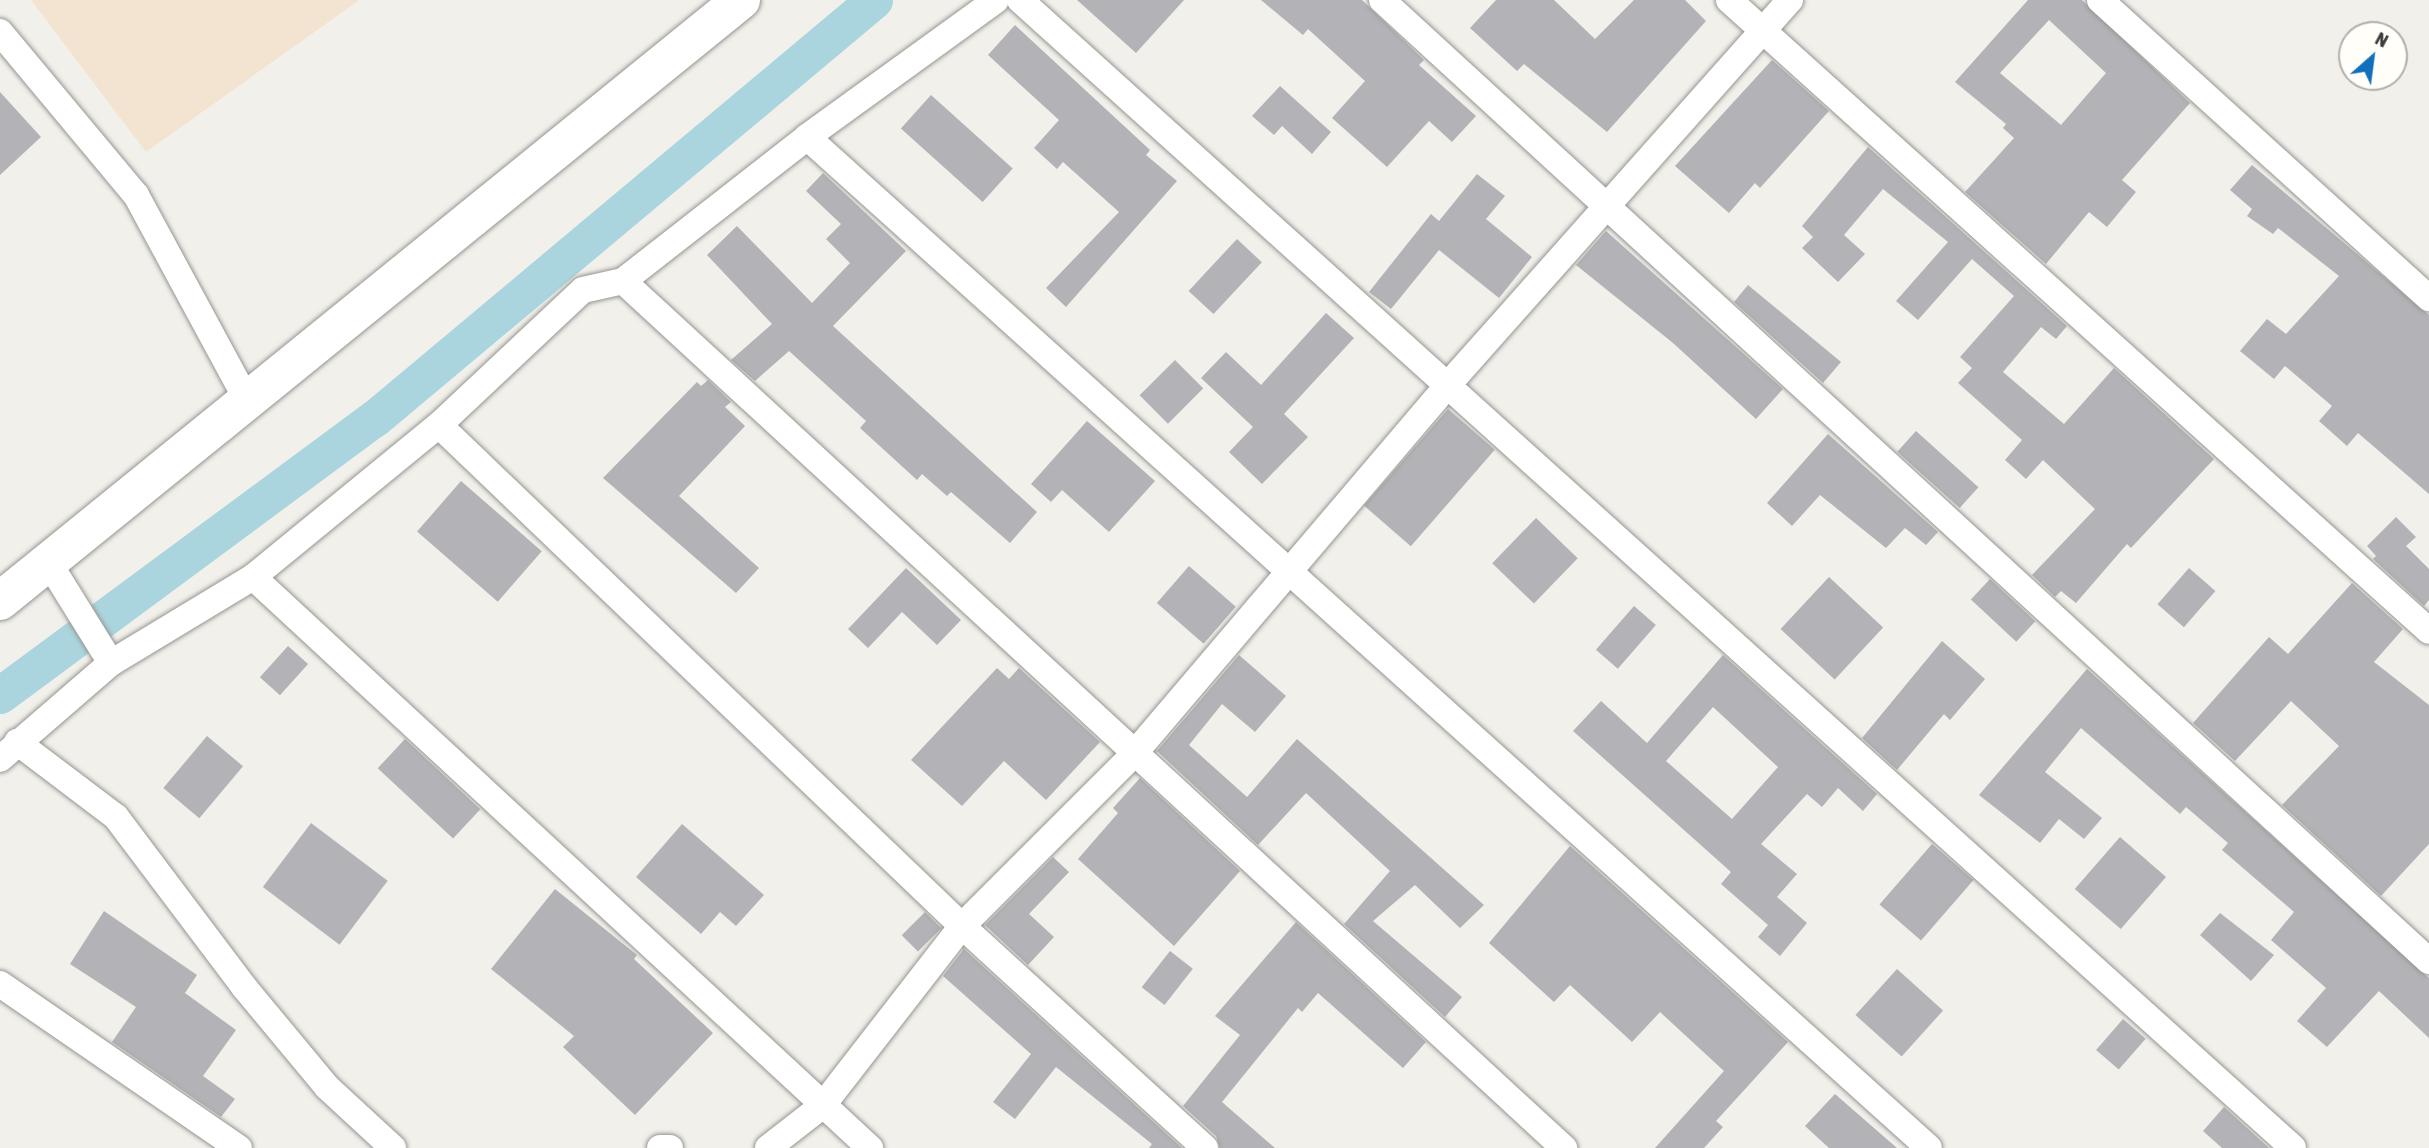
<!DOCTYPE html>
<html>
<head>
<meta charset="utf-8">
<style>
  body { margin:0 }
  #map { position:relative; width:2429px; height:1148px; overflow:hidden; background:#f2f0eb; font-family:"Asap Condensed",sans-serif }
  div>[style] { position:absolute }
  .education>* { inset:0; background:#f2e4d1 }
  .canal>* { height:37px; margin:-18.5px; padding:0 18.5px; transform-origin:18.5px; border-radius:18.5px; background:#aad5de }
  .building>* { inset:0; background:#b3b2b7; transform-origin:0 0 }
  .roads { filter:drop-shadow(0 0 2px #979591) drop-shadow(0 0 2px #979591) }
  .street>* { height:26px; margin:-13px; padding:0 13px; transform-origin:13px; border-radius:13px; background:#fff }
  .secondary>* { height:38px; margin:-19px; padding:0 19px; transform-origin:19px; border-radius:19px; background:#fff }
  span { translate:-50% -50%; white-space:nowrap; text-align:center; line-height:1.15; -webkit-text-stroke:6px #fffef9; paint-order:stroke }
  .north { position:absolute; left:2338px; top:21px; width:70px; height:70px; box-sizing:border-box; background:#fffef9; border:2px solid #b1b0ad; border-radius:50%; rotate:28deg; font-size:19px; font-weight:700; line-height:28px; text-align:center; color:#3d3c3a }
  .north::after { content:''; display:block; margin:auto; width:24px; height:32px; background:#126fbc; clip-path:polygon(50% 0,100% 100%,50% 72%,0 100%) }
</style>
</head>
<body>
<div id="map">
  <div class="education">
    <i style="clip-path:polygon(31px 0,357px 0,358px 1px,146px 152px)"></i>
  </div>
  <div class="canal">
    <i style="left:0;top:695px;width:466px;rotate:-36.5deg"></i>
    <i style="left:375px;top:418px;width:651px;rotate:-39.95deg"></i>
  </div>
  <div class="building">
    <i style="clip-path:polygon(1077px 0,1184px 0,1136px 53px)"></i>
    <i style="clip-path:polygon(1261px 0,1362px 0,1424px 60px,1419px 65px,1476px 116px,1452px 142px,1429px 121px,1387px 167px,1332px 118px,1365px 81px,1308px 29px,1303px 35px)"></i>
    <i style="clip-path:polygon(1496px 0,1554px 0,1595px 39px,1634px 0,1685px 0,1706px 21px,1607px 132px,1524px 64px,1517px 71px,1470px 28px)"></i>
    <i style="clip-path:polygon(evenodd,2028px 0,2082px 0,2190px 103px,2122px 180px,2136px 192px,2107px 227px,2089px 212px,2046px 264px,1965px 192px,2014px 138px,2003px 128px,2006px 124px,1955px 82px,2028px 0,2049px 20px,2106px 73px,2061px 125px,2000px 73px,2049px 20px)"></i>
    <i style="clip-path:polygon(1015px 25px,1150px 150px,1146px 155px,1177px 181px,1066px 307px,1046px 288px,1119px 212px,1063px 162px,1057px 169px,1034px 148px,1059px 120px,988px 55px)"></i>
    <i style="clip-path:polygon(1772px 60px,1829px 111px,1760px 188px,1755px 183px,1729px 213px,1675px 166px)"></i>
    <i style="clip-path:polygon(1280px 86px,1331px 132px,1312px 154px,1282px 126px,1274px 135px,1252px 116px)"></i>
    <i style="clip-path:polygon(0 92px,41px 137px,0 175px)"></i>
    <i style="left:931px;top:95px;width:110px;height:45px;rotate:42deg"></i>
    <i style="clip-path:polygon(1868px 147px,2067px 326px,2056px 339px,2041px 327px,2003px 372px,2064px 424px,2114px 368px,2214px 459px,2131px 548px,2127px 544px,2076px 603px,2061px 591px,2055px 597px,2032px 575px,2095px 509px,2043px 460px,2026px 479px,2005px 460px,2022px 440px,1958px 383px,1972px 368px,1960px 357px,2014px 296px,1972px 259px,1918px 320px,1896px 301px,1948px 242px,1883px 189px,1844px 235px,1865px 254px,1838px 282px,1802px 248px,1813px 237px,1802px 226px)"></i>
    <i style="clip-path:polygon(2252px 165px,2429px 315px,2429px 494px,2358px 433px,2347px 446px,2319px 421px,2332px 406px,2285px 366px,2274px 379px,2240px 351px,2267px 319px,2286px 334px,2339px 276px,2278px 228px,2273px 234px,2247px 216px,2252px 209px,2230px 190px)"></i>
    <i style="clip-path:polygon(823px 173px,906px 251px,833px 326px,1037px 512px,1010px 543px,951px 492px,947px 496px,922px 474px,917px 480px,860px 428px,866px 421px,789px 351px,755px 381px,731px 360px,772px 324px,707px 255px,737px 226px,812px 303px,850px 263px,826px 239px,841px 224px,806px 191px)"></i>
    <i style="clip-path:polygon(1477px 174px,1505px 196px,1486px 219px,1532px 257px,1499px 298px,1439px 250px,1391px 309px,1369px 292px,1431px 214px,1439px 221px)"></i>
    <i style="clip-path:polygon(1606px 231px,1783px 389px,1756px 419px,1673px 343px,1576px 265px)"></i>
    <i style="left:1237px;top:239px;width:34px;height:71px;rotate:43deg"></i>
    <i style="clip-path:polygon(1748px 285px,1841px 362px,1823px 383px,1734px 302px)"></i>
    <i style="clip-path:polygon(1326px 313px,1354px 338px,1284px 414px,1308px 437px,1262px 484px,1229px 452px,1253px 427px,1201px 378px,1226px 352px,1261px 385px)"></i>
    <i style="left:1175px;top:360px;width:40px;height:50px;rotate:45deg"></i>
    <i style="clip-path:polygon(708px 380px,731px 402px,725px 407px,745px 426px,679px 496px,759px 568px,736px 593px,603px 478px,697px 382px,701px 386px)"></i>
    <i style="left:1448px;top:409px;width:62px;height:128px;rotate:41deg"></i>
    <i style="clip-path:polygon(1087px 421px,1155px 481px,1109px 532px,1062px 490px,1051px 502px,1031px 484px)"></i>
    <i style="left:1916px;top:431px;width:84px;height:28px;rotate:42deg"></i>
    <i style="clip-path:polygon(1828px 434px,1938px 532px,1926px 545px,1905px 528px,1886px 548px,1820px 495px,1792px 526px,1767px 503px)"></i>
    <i style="left:461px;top:481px;width:107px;height:67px;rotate:41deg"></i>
    <i style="clip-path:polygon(2396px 517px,2416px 537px,2406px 546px,2429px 569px,2429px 600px,2424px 606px,2373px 559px,2376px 556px,2367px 546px)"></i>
    <i style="left:1536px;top:518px;width:58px;height:63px;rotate:44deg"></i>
    <i style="left:1189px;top:566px;width:62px;height:49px;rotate:41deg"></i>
    <i style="clip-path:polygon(906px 568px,961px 620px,937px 645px,902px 612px,868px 648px,848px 629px)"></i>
    <i style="left:2189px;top:568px;width:35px;height:48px;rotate:41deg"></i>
    <i style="left:1829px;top:577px;width:74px;height:71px;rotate:43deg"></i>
    <i style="left:1990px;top:579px;width:62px;height:28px;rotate:43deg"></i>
    <i style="clip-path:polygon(2352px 583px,2403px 629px,2374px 662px,2429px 705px,2429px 844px,2381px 896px,2282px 805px,2339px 746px,2291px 701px,2235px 761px,2193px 723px,2269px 637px,2288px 654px)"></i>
    <i style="left:1634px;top:606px;width:29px;height:58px;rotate:41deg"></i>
    <i style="clip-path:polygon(1942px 641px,1985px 679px,1950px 720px,1944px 714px,1897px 770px,1862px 738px)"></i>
    <i style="left:288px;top:646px;width:27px;height:42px;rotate:42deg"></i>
    <i style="clip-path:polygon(1239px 655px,1286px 696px,1255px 732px,1222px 704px,1189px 745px,1247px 797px,1297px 739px,1484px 905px,1460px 928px,1415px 885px,1373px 921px,1462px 997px,1445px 1017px,1344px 924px,1390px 871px,1306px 793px,1258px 845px,1157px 751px)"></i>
    <i style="clip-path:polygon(evenodd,1723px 655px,1877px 794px,1863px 811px,1838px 788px,1822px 807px,1807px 794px,1761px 844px,1797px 874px,1777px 897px,1807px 923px,1780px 956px,1758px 937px,1768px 925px,1721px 884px,1731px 872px,1573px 731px,1601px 701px,1647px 743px,1723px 655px,1713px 707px,1778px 767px,1732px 819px,1666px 761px,1713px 707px)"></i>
    <i style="clip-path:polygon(997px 668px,1009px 679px,1019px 668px,1100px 742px,1046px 800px,1004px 761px,962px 806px,911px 760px)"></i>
    <i style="clip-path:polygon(2087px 669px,2429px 978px,2429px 1038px,2379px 991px,2327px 1047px,2297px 1021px,2326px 988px,2271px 940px,2294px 912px,2222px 850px,2228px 843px,2186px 807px,2180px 814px,2081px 728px,2045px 772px,2102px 818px,2084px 839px,2059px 819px,2040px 843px,1979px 795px)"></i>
    <i style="left:207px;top:736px;width:47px;height:68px;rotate:40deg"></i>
    <i style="left:405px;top:739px;width:103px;height:40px;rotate:43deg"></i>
    <i style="clip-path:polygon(1140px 778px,1240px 871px,1174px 946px,1078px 859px,1118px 813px,1113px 808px)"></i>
    <i style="left:311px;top:823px;width:96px;height:80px;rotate:37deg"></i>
    <i style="clip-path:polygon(682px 824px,764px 895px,736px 926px,720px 912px,701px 934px,636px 877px)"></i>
    <i style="left:2120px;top:837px;width:61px;height:69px;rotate:41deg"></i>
    <i style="left:1932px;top:844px;width:55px;height:80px;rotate:41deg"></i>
    <i style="clip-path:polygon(1570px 846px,1788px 1042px,1716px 1121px,1723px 1127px,1704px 1148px,1655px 1148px,1724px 1071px,1660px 1012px,1632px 1042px,1570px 985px,1554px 1002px,1489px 943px)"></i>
    <i style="clip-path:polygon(1053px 857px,1069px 872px,1029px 914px,1054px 937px,1028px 965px,985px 925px)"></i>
    <i style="clip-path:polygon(555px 889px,637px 955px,634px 959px,713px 1033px,635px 1115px,563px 1047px,574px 1036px,491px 969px)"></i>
    <i style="clip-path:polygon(104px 911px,197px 975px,185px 993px,236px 1030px,203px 1076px,235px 1099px,221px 1117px,112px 1042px,136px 1007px,70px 964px)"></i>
    <i style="left:925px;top:912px;width:23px;height:33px;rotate:45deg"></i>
    <i style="clip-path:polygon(2220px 913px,2274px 955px,2251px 981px,2200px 935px)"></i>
    <i style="clip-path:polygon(1296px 922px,1426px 1042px,1403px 1068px,1318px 993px,1302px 1012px,1298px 1008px,1222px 1102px,1275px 1148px,1220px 1148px,1216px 1136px,1183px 1106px,1240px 1035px,1215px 1016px)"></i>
    <i style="clip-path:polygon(964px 949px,1182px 1148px,1149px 1148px,1152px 1144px,1056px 1067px,1015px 1119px,993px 1102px,1031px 1054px,943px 976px)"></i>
    <i style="left:1170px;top:951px;width:29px;height:46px;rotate:38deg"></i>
    <i style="left:1897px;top:969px;width:62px;height:62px;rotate:42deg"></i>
    <i style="left:2123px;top:1019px;width:30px;height:41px;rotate:41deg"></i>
    <i style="clip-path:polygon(1835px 1094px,1897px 1148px,1829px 1148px,1805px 1126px)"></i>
    <i style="clip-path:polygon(2224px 1107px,2269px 1148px,2222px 1148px,2203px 1131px)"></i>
  </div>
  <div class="roads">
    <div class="street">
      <i style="left:1020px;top:0;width:1714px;rotate:42.04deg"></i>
      <i style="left:1382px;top:0;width:1421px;rotate:42.55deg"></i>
      <i style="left:1729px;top:0;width:942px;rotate:42.03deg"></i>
      <i style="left:2100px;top:0;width:444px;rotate:42.2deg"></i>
      <i style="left:0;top:32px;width:212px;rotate:50.2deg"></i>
      <i style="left:136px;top:195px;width:233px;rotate:61.6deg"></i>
      <i style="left:807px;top:137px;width:1510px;rotate:42.02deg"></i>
      <i style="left:623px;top:281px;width:1280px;rotate:42.66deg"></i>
      <i style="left:439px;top:425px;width:724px;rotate:43.77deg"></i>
      <i style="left:962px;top:926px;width:329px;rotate:42.4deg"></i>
      <i style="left:47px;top:560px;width:121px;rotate:58.1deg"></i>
      <i style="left:253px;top:577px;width:841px;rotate:42.78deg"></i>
      <i style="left:17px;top:742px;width:124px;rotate:37.1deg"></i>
      <i style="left:116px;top:817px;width:213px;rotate:53deg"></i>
      <i style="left:244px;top:987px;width:130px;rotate:50.3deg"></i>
      <i style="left:327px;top:1087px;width:90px;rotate:42.7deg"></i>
      <i style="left:0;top:759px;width:147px;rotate:-40.9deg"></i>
      <i style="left:111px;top:663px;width:166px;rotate:-31.2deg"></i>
      <i style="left:253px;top:577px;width:240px;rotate:-39.3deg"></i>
      <i style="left:439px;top:425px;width:197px;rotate:-43.2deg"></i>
      <i style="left:583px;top:290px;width:41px;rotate:-12.7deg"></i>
      <i style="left:623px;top:281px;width:234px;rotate:-38deg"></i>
      <i style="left:807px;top:137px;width:233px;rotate:-35.9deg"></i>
      <i style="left:0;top:984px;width:290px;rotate:34.5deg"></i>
      <i style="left:660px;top:1148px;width:10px"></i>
      <i style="left:768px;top:1148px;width:70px;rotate:-38deg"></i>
      <i style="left:823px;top:1105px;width:227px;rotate:-52.2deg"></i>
      <i style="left:962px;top:926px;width:242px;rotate:-45deg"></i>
      <i style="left:1133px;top:755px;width:483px;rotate:-49.6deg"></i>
      <i style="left:1446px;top:387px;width:518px;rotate:-48.37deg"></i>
    </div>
    <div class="secondary">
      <i style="left:0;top:601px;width:954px;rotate:-39.04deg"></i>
    </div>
  </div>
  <div class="north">N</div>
</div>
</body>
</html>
